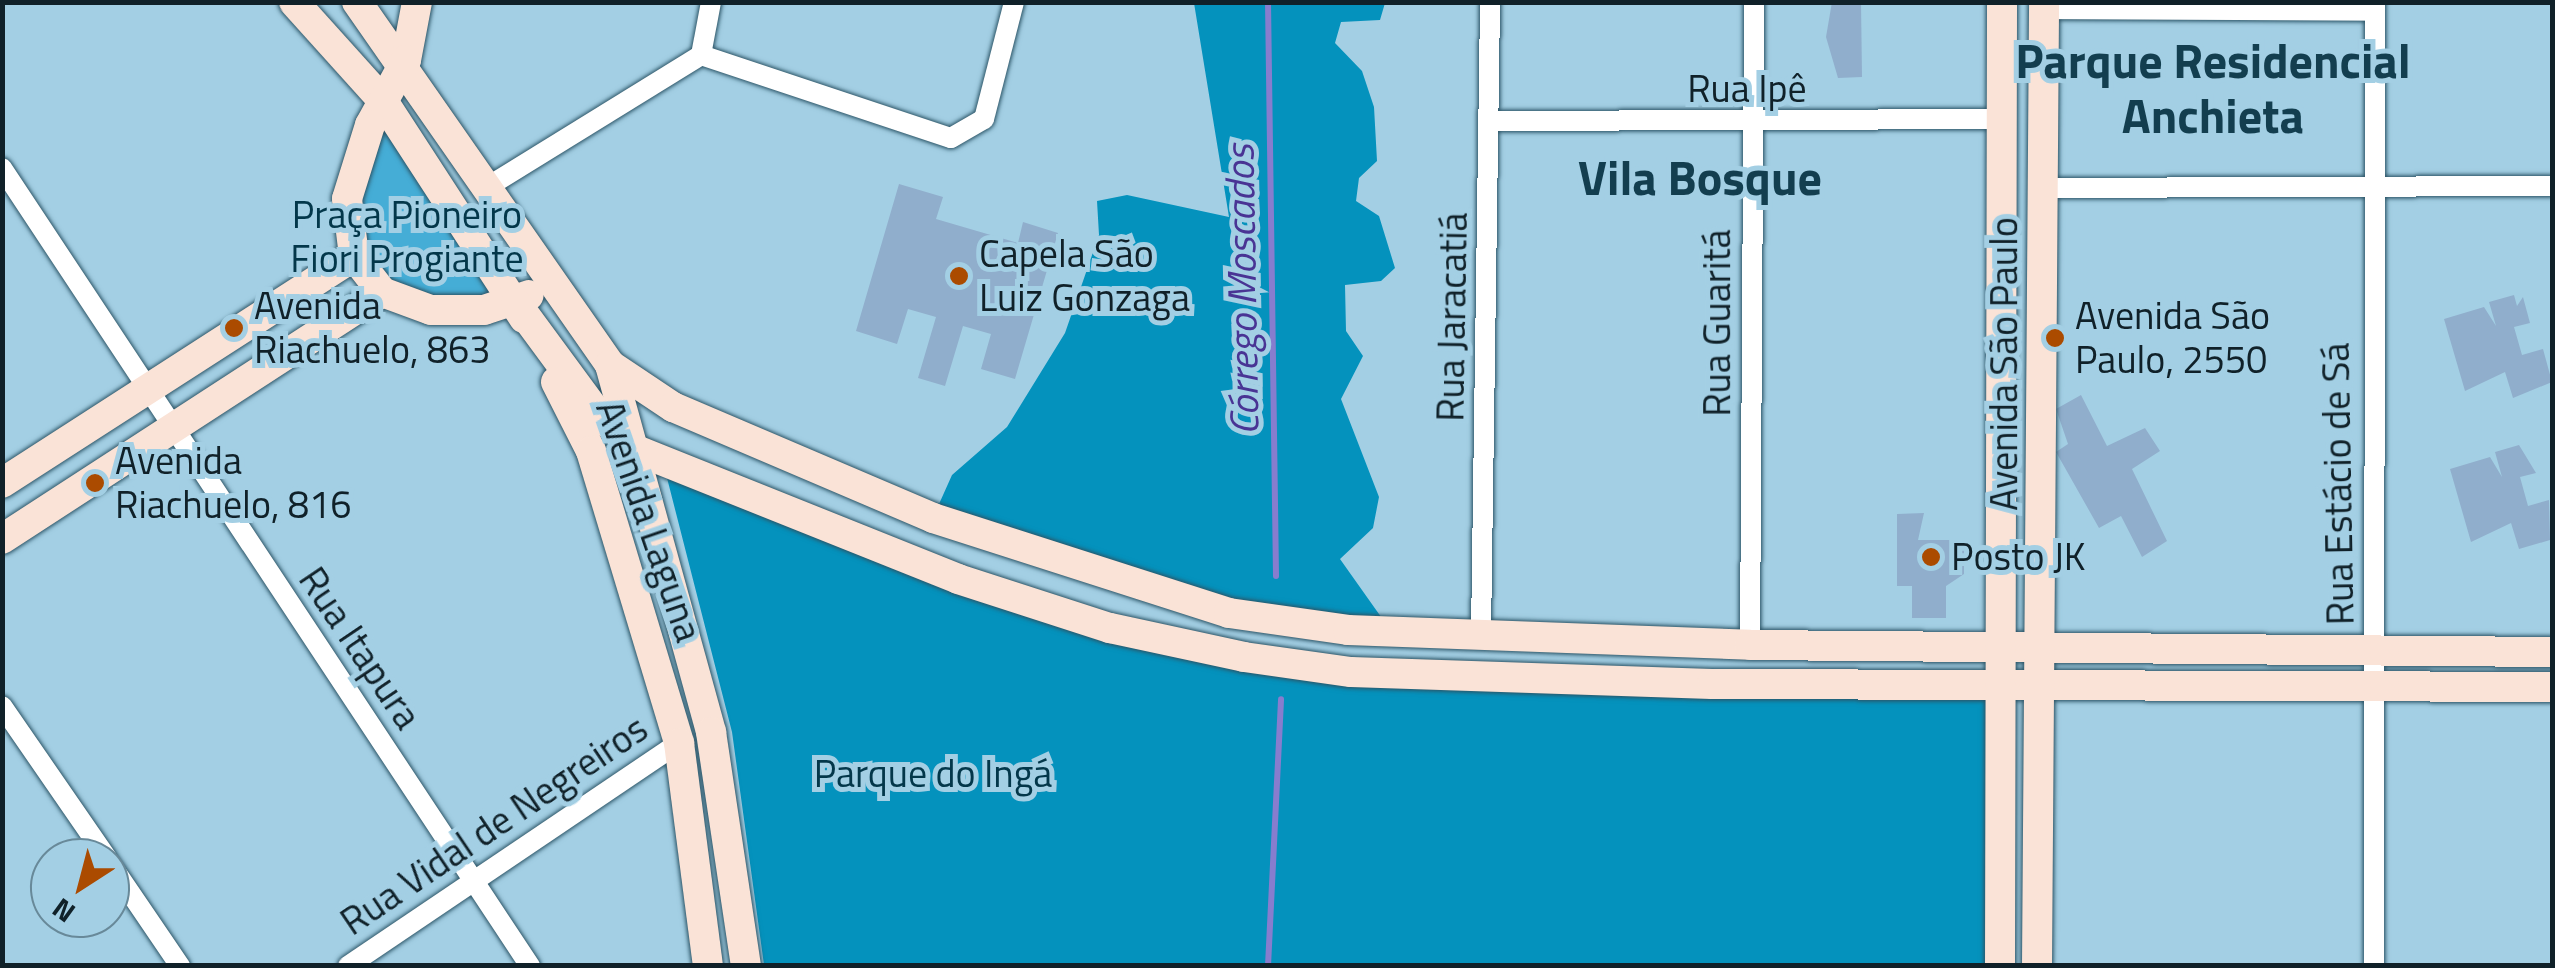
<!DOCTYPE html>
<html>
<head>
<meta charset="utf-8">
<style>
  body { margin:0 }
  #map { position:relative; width:2555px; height:968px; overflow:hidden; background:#a3cfe4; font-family:"Titillium Web",sans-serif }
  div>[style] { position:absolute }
  .green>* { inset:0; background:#45add6 }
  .forest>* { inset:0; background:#0492bd }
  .stream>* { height:6px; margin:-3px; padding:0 3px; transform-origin:3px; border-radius:3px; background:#877dce }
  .building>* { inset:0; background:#90aecc }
  .roads { filter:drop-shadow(0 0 2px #2c5567) drop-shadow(0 0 2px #2c5567) }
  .street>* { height:20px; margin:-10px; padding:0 10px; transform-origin:10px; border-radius:10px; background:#fff }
  .secondary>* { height:30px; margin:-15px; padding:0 15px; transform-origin:15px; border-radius:15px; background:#fae3d7 }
  .dots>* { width:28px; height:28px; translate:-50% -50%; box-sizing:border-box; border:5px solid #a3cfe4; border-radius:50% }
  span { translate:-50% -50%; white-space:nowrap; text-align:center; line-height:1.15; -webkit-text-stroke:10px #a3cfe4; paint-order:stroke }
  .street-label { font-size:38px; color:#102129 }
  .park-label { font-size:38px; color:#03374a }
  .poi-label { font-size:38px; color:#102129 }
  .left { translate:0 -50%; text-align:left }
  .water-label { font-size:40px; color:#493494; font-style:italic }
  .district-label { font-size:48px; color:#133e4f; font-weight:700 }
  .frame { position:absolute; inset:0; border:5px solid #102129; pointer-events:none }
  .north { position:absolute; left:30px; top:838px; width:100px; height:100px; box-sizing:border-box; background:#a3cfe4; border:2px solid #688999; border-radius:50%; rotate:216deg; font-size:28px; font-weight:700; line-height:40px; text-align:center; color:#102129 }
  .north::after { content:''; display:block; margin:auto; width:35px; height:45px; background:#ab4b00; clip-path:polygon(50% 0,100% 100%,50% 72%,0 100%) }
</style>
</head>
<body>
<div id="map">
  <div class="green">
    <i style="clip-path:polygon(383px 101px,516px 303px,405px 304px,348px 235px)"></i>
  </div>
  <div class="forest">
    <i style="clip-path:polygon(1194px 3px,1385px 3px,1380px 20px,1341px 22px,1335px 43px,1362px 71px,1374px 107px,1377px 161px,1359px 178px,1356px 201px,1379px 216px,1395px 268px,1381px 281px,1345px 285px,1346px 331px,1363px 356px,1341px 399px,1379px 497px,1373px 528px,1340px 559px,1391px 631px,1229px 610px,935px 513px,952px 475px,1007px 427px,1065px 333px,1099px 235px,1097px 201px,1127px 195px,1229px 217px)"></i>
    <i style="clip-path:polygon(666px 474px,1241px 660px,1996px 692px,1994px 965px,764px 965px,732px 732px)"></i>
  </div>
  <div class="stream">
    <i style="left:1268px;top:2px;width:574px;rotate:89.2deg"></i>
    <i style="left:1268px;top:966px;width:267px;rotate:-87.2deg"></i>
  </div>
  <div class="building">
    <i style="clip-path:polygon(1832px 2px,1861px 2px,1862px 77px,1838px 78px,1826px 37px)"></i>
    <i style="clip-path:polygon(899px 184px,943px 197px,936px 219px,1018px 243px,1023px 222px,1058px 233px,1015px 379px,981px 369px,991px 334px,963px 326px,945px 386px,918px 378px,936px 317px,908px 309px,897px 344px,856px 331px)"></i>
    <i style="clip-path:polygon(2514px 295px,2517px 306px,2523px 297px,2530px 323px,2514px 327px,2522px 355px,2543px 349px,2552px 382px,2513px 398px,2505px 372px,2465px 391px,2444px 319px,2484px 307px,2496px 326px,2489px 302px)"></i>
    <i style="clip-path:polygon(2081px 395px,2107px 446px,2145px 428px,2160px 451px,2132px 469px,2167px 541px,2142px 557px,2121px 516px,2099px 528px,2056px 452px,2068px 444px,2056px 409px)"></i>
    <i style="clip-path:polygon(2519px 445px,2536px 473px,2520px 477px,2528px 506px,2549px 500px,2550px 540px,2519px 549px,2511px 523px,2471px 542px,2450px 469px,2490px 457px,2502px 477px,2495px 452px)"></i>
    <i style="clip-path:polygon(1924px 513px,1918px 540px,1964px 540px,1964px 574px,1946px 586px,1946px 618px,1912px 618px,1912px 586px,1897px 586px,1897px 514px)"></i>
  </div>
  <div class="roads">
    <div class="street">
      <i style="left:2044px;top:9px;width:330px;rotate:0.3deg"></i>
      <i style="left:701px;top:55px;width:263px;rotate:18.4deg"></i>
      <i style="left:951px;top:138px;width:38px;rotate:-30deg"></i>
      <i style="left:984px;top:119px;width:121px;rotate:-75.6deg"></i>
      <i style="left:701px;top:55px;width:54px;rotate:-79.3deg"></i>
      <i style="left:1491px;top:121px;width:512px;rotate:-0.22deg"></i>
      <i style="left:2px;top:168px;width:957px;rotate:56.51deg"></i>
      <i style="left:489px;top:186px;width:249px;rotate:-31.7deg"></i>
      <i style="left:2044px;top:188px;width:508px;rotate:-0.23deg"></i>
      <i style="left:1481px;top:634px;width:632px;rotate:-89.18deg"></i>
      <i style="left:1750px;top:645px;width:643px;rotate:-89.64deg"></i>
      <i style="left:2px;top:706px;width:185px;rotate:55.4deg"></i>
      <i style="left:110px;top:863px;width:125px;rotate:55.8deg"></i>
      <i style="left:348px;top:966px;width:399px;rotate:-34deg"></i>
      <i style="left:2374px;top:966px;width:964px;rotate:-89.94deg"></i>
    </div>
    <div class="secondary">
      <i style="left:294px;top:2px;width:133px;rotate:48deg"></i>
      <i style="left:383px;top:101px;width:259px;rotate:57deg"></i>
      <i style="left:357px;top:2px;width:442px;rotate:55.1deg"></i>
      <i style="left:610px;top:365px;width:381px;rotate:74.6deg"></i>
      <i style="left:711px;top:732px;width:237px;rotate:81.5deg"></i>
      <i style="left:417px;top:2px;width:59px;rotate:100.7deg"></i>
      <i style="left:406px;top:60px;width:74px;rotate:119deg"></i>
      <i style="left:370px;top:125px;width:77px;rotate:107.3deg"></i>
      <i style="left:347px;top:199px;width:57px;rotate:83deg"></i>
      <i style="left:354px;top:256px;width:46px;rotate:52.1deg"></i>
      <i style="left:382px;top:292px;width:52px;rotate:20.2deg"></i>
      <i style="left:431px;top:310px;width:53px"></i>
      <i style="left:484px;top:310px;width:47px;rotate:-18.4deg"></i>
      <i style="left:516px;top:303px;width:133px;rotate:53.6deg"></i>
      <i style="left:595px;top:410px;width:57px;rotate:44.3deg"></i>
      <i style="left:636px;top:450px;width:347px;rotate:21.8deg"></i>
      <i style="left:958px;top:579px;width:160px;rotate:17.9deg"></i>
      <i style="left:1110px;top:628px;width:137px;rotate:12.2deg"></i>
      <i style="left:1244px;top:657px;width:108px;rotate:8deg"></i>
      <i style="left:1351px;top:672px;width:361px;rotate:1.9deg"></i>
      <i style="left:1712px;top:684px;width:840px;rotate:0.2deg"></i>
      <i style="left:610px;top:365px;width:76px;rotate:33.7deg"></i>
      <i style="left:673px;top:407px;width:283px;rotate:23.1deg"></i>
      <i style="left:933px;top:518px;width:311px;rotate:17.8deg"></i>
      <i style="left:1229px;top:613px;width:120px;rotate:8.1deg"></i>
      <i style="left:1348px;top:630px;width:402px;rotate:2.1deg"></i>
      <i style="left:1750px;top:645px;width:802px;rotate:0.5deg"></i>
      <i style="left:556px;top:382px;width:77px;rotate:63.1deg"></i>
      <i style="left:591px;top:451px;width:305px;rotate:73.2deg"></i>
      <i style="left:679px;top:743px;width:225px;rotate:82.6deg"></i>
      <i style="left:2px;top:483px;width:419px;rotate:-32.8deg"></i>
      <i style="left:2px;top:539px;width:453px;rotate:-33deg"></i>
      <i style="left:2000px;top:966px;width:964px;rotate:-89.88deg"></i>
      <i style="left:2037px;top:966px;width:964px;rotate:-89.58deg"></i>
    </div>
  </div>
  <div class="dots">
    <i style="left:959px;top:276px;background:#ab4b00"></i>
    <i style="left:234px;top:328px;background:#ab4b00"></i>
    <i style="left:2055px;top:338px;background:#ab4b00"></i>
    <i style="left:95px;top:483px;background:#ab4b00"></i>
    <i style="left:1931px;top:557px;background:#ab4b00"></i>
  </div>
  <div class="street-label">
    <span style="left:1747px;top:89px">Rua Ipê</span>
    <span style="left:1452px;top:317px;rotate:-89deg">Rua Jaracatiá</span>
    <span style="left:1717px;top:323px;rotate:-90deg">Rua Guaritá</span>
    <span style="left:2004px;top:364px;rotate:-90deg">Avenida São Paulo</span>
    <span style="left:2338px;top:484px;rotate:-91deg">Rua Estácio de Sá</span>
    <span style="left:649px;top:521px;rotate:71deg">Avenida Laguna</span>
    <span style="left:360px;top:648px;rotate:56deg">Rua Itapura</span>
    <span style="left:494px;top:825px;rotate:-34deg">Rua Vidal de Negreiros</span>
  </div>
  <div class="park-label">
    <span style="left:407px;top:237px">Praça Pioneiro<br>Fiori Progiante</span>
    <span style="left:933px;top:774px">Parque do Ingá</span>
  </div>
  <div class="poi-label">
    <span class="left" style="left:979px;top:276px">Capela São<br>Luiz Gonzaga</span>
    <span class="left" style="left:254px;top:328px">Avenida<br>Riachuelo, 863</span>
    <span class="left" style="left:2075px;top:338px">Avenida São<br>Paulo, 2550</span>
    <span class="left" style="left:115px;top:483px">Avenida<br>Riachuelo, 816</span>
    <span class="left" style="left:1951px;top:557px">Posto JK</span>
  </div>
  <div class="water-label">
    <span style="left:1242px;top:290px;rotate:-91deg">Córrego Moscados</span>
  </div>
  <div class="district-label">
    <span style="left:2213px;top:88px">Parque Residencial<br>Anchieta</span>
    <span style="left:1700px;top:178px">Vila Bosque</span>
  </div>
  <div class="frame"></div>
  <div class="north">N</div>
</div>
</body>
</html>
